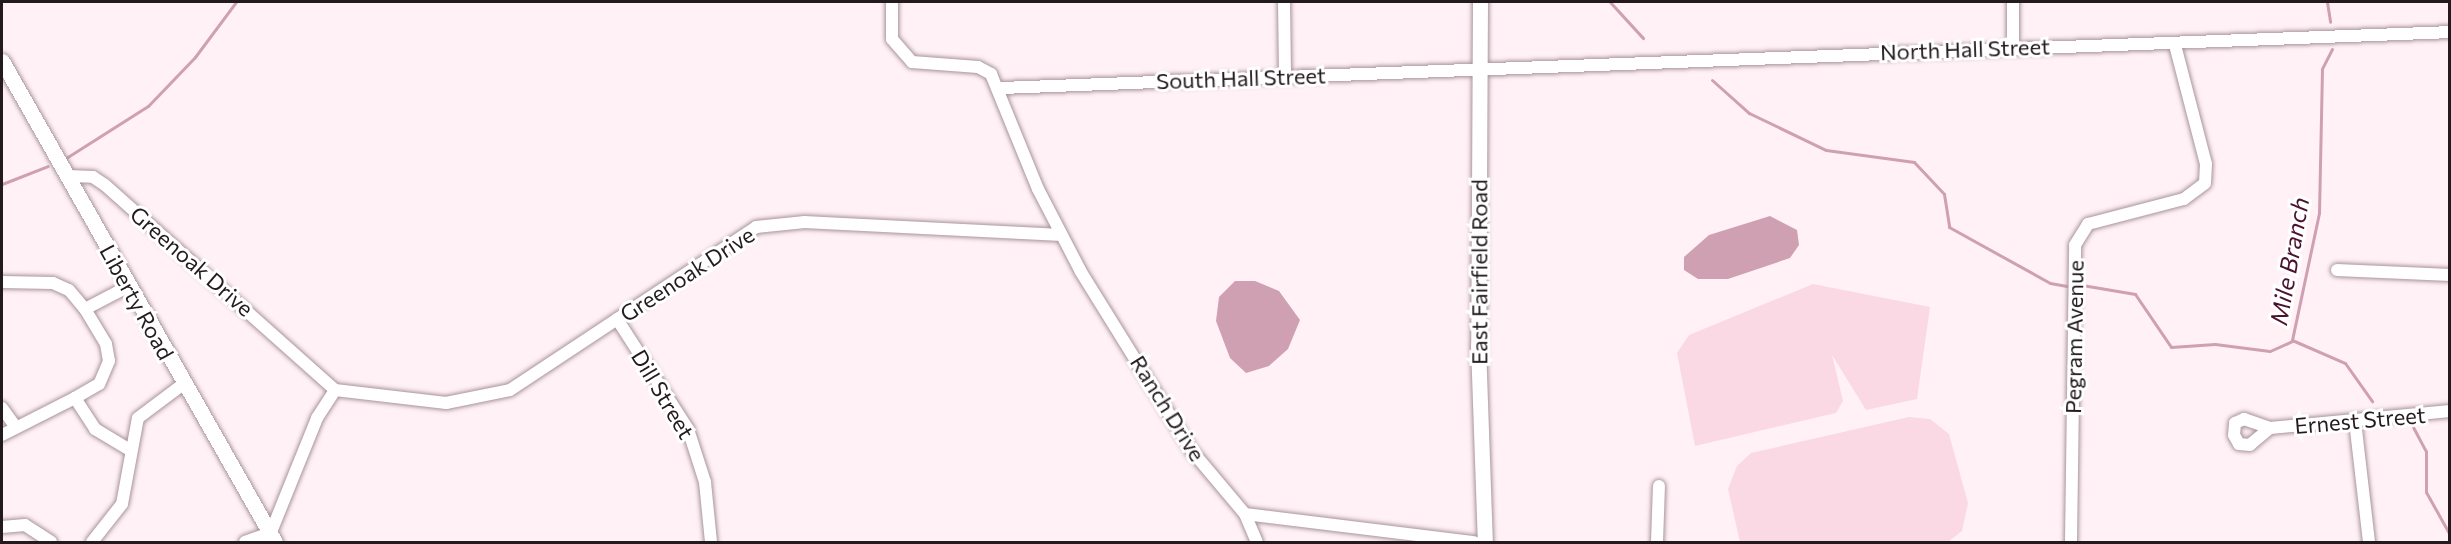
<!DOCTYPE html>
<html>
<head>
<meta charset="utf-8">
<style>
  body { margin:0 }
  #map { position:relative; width:2451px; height:544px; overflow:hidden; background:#fff1f6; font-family:Commissioner,sans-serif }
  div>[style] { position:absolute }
  .green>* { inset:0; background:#fad9e5 }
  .water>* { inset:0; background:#cfa0b2 }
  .stream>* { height:3px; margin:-1.5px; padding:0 1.5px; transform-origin:1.5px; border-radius:1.5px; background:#cfa0b2 }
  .roads { filter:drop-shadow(0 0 2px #a9949c) drop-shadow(0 0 2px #a9949c) }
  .minor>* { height:12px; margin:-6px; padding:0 6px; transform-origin:6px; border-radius:6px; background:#fff }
  .major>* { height:15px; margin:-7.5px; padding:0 7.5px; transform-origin:7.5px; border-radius:7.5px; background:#fff }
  span { translate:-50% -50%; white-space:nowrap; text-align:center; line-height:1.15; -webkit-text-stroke:6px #fff; paint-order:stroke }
  .street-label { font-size:22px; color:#221a1d }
  .water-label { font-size:24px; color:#4b122f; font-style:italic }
  .frame { position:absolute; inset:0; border:3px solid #221a1d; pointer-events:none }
</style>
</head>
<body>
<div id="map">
  <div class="green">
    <i style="clip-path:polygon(1813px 284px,1930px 307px,1917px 399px,1866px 410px,1832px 355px,1843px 401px,1836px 413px,1695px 446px,1677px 353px,1689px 335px)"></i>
    <i style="clip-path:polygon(1909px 417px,1930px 419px,1949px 434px,1968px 503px,1962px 531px,1948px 542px,1740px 542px,1728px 489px,1737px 466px,1751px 453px)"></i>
  </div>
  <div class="water">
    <i style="clip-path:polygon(1770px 216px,1797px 230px,1799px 245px,1790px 258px,1728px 279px,1698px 279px,1684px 270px,1684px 257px,1709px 235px)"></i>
    <i style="clip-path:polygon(1235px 281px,1255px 281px,1279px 291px,1300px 320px,1288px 349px,1269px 366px,1246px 373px,1230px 358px,1216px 321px,1219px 297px)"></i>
  </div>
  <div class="stream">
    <i style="left:1610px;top:2px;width:49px;rotate:47.5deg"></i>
    <i style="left:2327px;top:2px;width:20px;rotate:81deg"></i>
    <i style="left:2332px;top:49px;width:22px;rotate:117deg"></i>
    <i style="left:2322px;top:69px;width:144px;rotate:91.2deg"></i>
    <i style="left:2319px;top:213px;width:130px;rotate:102deg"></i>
    <i style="left:2292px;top:340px;width:58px;rotate:23.5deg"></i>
    <i style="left:2345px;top:363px;width:47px;rotate:54.6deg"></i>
    <i style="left:1712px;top:80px;width:50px;rotate:41.7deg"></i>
    <i style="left:1749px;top:113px;width:85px;rotate:25.7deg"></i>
    <i style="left:1826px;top:150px;width:89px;rotate:7.8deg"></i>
    <i style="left:1914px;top:162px;width:44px;rotate:46.8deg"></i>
    <i style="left:1944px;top:194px;width:33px;rotate:81deg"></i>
    <i style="left:1949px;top:227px;width:115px;rotate:29deg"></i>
    <i style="left:2050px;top:283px;width:17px;rotate:10deg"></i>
    <i style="left:66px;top:158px;width:97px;rotate:-32.4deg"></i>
    <i style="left:148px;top:106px;width:68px;rotate:-46.2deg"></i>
    <i style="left:195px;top:57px;width:69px;rotate:-53.3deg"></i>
    <i style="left:2px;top:184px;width:49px;rotate:-21.4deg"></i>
    <i style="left:2082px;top:285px;width:54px;rotate:9.6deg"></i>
    <i style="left:2135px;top:294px;width:64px;rotate:55.8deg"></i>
    <i style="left:2171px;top:347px;width:44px;rotate:-3.9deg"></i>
    <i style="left:2215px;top:344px;width:55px;rotate:7.3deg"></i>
    <i style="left:2270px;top:351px;width:24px;rotate:-24deg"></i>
    <i style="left:2413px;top:427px;width:27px;rotate:62deg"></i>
    <i style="left:2426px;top:451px;width:41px;rotate:90deg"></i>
    <i style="left:2426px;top:492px;width:49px;rotate:60.8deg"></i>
  </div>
  <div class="roads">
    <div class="minor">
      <i style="left:892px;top:2px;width:37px;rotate:90deg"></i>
      <i style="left:892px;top:39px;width:30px;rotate:49deg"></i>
      <i style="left:912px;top:62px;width:66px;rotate:4.3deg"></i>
      <i style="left:978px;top:67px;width:15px;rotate:28deg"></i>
      <i style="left:991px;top:74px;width:124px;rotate:67.8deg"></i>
      <i style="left:1038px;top:189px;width:93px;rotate:62.6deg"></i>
      <i style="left:1081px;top:272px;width:211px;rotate:58.2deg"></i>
      <i style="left:1192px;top:451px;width:82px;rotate:49.9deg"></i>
      <i style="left:1245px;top:514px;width:231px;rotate:7deg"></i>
      <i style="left:1284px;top:2px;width:74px;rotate:89.2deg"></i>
      <i style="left:2013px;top:47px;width:45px;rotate:-90deg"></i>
      <i style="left:1001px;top:88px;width:1450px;rotate:-2.21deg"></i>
      <i style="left:68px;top:176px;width:25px;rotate:2deg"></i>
      <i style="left:93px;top:177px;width:14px;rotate:34deg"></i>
      <i style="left:105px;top:185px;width:308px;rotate:41.7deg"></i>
      <i style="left:335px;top:390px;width:112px;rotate:6.7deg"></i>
      <i style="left:446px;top:403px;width:65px;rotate:-11.5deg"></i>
      <i style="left:510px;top:390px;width:295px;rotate:-33.5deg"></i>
      <i style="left:756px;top:227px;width:49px;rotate:-5.8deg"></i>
      <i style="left:805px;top:222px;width:256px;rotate:2.9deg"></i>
      <i style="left:2337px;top:270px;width:113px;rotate:2.5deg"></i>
      <i style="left:2px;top:282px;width:51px;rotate:1.1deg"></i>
      <i style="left:53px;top:283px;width:17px;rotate:24deg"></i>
      <i style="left:69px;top:290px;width:25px;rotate:50deg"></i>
      <i style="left:85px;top:309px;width:41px;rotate:59deg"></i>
      <i style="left:106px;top:344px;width:17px;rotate:80deg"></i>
      <i style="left:109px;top:361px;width:25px;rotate:113deg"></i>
      <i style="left:99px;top:384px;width:28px;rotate:150deg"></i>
      <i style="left:75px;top:398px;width:37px;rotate:57deg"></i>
      <i style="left:95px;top:429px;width:41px;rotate:31deg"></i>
      <i style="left:85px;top:309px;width:50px;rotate:-27.6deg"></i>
      <i style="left:617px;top:319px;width:131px;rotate:57.2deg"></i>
      <i style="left:688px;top:429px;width:56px;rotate:72.2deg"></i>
      <i style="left:705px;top:482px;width:60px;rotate:84.3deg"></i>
      <i style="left:2px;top:408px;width:24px;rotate:54deg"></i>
      <i style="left:2355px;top:421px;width:122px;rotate:83.4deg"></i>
      <i style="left:2270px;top:428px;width:26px;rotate:140deg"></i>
      <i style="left:2250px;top:445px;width:11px;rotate:-175deg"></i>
      <i style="left:2239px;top:444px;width:10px;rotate:-119deg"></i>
      <i style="left:2234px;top:435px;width:12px;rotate:-85deg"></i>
      <i style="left:2235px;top:423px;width:10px;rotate:-24deg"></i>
      <i style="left:2244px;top:419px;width:28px;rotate:19deg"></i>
      <i style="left:2270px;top:428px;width:181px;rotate:-5.4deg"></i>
      <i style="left:2px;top:435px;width:82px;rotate:-26.9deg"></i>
      <i style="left:1245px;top:514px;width:30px;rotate:67deg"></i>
      <i style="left:2px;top:527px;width:23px;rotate:-5deg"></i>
      <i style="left:25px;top:525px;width:31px;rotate:33deg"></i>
      <i style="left:92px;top:542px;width:48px;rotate:-51.7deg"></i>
      <i style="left:122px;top:504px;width:87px;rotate:-79.5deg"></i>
      <i style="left:138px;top:418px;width:55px;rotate:-36.9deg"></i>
      <i style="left:245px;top:542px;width:27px;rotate:-20deg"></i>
      <i style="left:267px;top:542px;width:134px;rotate:-68deg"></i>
      <i style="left:317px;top:418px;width:33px;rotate:-57deg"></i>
      <i style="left:1657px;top:542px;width:56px;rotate:-88deg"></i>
      <i style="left:2071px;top:542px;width:297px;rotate:-89.2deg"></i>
      <i style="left:2075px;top:245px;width:25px;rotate:-58deg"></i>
      <i style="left:2088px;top:224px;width:99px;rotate:-14.6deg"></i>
      <i style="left:2184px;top:199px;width:26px;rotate:-37deg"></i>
      <i style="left:2205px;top:183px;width:19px;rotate:-87deg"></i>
      <i style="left:2206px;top:164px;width:123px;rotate:-104.6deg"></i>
    </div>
    <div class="major">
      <i style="left:1480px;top:2px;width:343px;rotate:90.3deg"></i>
      <i style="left:1478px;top:345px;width:197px;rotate:88deg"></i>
      <i style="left:2px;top:61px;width:553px;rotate:60.42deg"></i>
    </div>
  </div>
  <div class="street-label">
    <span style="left:1965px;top:49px;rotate:-2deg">North Hall Street</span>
    <span style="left:1241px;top:78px;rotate:-2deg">South Hall Street</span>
    <span style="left:192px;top:261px;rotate:41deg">Greenoak Drive</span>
    <span style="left:1479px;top:272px;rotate:-90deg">East Fairfield Road</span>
    <span style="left:687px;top:274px;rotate:-33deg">Greenoak Drive</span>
    <span style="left:137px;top:302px;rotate:61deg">Liberty Road</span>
    <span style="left:2074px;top:337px;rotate:-89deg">Pegram Avenue</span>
    <span style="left:663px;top:394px;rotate:59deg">Dill Street</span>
    <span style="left:1168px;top:408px;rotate:58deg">Ranch Drive</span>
    <span style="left:2360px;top:420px;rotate:-5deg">Ernest Street</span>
  </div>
  <div class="water-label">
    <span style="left:2289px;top:261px;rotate:-80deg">Mile Branch</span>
  </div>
  <div class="frame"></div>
</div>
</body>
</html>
